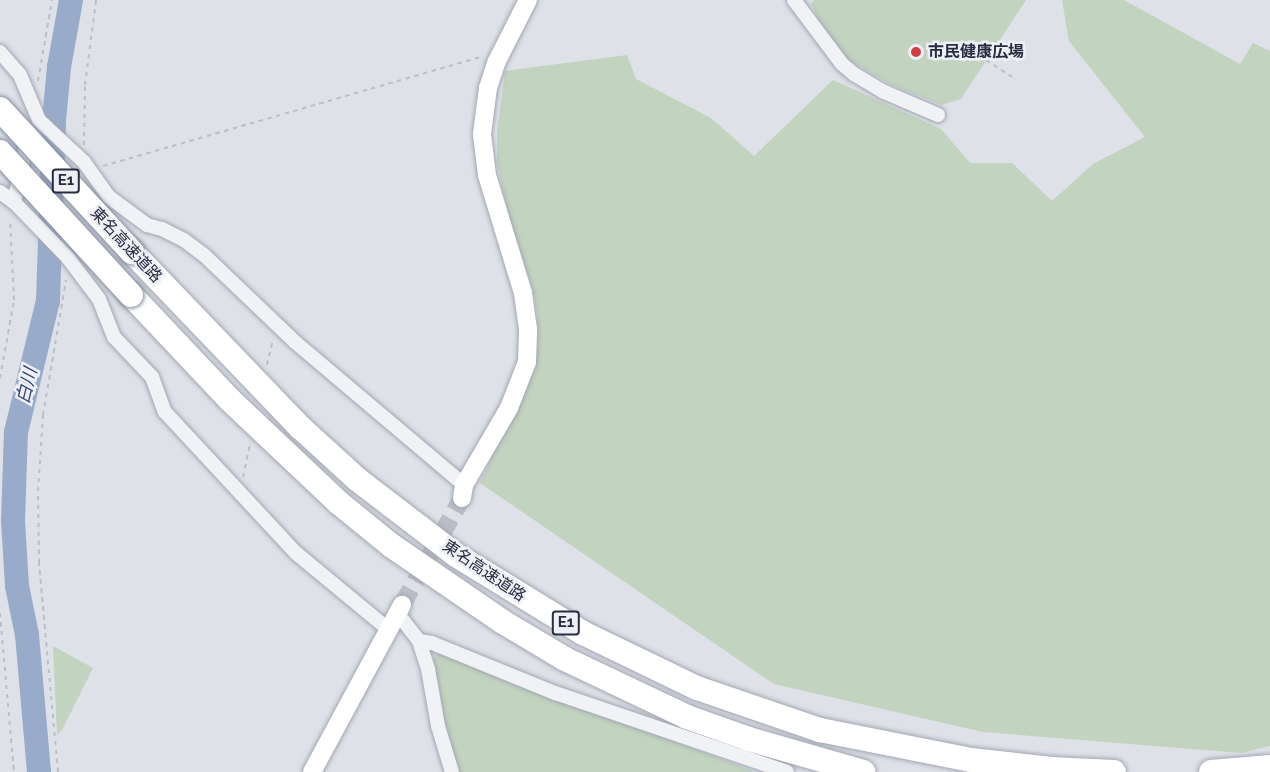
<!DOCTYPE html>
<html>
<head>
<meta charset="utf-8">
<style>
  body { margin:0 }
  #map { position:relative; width:1270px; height:772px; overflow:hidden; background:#dee1e8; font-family:Raleway,"Noto Sans JP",sans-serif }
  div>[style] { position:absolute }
  .green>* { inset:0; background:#c2d3bf }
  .river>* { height:24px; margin:-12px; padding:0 12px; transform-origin:12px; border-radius:12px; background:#98abca }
  .secondary-tunnel>* { height:18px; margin-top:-9px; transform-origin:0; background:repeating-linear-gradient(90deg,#b9bdc6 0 18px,transparent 0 27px) }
  .path>* { height:2px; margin-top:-1px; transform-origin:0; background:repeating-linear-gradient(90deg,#bcbfc7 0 4.5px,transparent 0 9px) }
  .roads { filter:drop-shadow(0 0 2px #a3a7b2) drop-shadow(0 0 2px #a3a7b2) }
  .street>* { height:14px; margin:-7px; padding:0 7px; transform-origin:7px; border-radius:7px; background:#f1f2f6 }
  .secondary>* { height:18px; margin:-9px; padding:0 9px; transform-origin:9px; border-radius:9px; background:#fff }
  .highway>* { height:24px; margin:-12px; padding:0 12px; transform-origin:12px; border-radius:12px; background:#fff }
  .bridges { filter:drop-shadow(0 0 2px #858d9f) drop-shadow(0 0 2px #858d9f) }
  .highway-bridge>* { height:24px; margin:-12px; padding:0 12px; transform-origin:12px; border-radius:12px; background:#fff }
  .dots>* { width:16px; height:16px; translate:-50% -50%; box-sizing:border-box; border:3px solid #eef0f6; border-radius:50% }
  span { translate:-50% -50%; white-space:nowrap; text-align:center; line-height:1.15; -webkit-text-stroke:5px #eef0f6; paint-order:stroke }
  .shield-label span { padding:2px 4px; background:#eef0f6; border:2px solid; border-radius:4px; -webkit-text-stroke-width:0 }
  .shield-label { font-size:15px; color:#272d40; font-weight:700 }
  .poi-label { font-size:16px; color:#272d40; font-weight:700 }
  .left { translate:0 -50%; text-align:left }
  .street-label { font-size:16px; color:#272d40 }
  .water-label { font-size:18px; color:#304775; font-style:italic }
</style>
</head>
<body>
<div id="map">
  <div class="green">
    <i style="clip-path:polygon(814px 0,1026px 0,961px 99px,941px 105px,890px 84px,852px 62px,831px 45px,811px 4px)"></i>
    <i style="clip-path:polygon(1062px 0,1124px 0,1240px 64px,1253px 43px,1270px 51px,1270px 746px,1241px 753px,983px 732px,774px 684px,480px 483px,531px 375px,538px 345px,538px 316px,532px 287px,509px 217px,497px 164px,497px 133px,505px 71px,627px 55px,636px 79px,711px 118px,754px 156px,833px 80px,941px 129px,970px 163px,1012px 163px,1052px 201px,1093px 164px,1145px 137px,1069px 41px)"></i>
    <i style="clip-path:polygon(53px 646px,93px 668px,62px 730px,57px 735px)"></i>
    <i style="clip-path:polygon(439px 653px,569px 702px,756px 772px,459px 772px,446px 734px,432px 660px)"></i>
  </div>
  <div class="river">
    <i style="left:39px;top:772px;width:138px;rotate:-95deg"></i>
    <i style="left:27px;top:635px;width:50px;rotate:-101.5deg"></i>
    <i style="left:17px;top:586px;width:65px;rotate:-93.5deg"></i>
    <i style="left:13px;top:521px;width:89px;rotate:-88.1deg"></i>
    <i style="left:16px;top:432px;width:135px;rotate:-76.3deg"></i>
    <i style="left:48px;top:301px;width:181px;rotate:-88.1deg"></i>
    <i style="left:54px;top:120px;width:53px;rotate:-84.6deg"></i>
    <i style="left:59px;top:67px;width:68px;rotate:-79.8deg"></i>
  </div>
  <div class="secondary-tunnel">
    <i style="left:402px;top:605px;width:123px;rotate:-60.7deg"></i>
  </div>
  <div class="path">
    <i style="left:986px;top:60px;width:31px;rotate:33deg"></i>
    <i style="left:38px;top:81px;width:82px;rotate:-80.2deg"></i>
    <i style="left:84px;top:145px;width:60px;rotate:-89deg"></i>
    <i style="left:85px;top:85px;width:86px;rotate:-82.6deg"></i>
    <i style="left:103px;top:166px;width:393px;rotate:-16.1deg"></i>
    <i style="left:267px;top:365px;width:27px;rotate:-77deg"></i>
    <i style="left:0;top:378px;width:79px;rotate:-79.8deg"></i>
    <i style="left:14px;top:300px;width:81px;rotate:-92.8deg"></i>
    <i style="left:243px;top:477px;width:33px;rotate:-78deg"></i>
    <i style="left:0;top:613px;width:160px;rotate:85deg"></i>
    <i style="left:58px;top:772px;width:210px;rotate:-95.2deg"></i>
    <i style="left:39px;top:563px;width:72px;rotate:-90.8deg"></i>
    <i style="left:38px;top:491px;width:76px;rotate:-86.2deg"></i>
    <i style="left:43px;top:415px;width:137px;rotate:-80.3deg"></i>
  </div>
  <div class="roads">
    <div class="street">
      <i style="left:794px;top:0;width:80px;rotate:53.1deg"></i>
      <i style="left:842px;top:64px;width:16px;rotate:40deg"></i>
      <i style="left:854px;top:74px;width:33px;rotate:31deg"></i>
      <i style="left:882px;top:91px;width:61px;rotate:23.2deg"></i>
      <i style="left:0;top:52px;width:30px;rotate:49deg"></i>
      <i style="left:20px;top:75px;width:49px;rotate:67.1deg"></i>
      <i style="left:39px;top:120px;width:62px;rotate:43deg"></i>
      <i style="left:84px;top:162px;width:43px;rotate:54.5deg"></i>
      <i style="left:109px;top:197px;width:47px;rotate:36.4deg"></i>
      <i style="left:147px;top:225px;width:16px;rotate:15deg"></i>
      <i style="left:162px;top:229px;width:25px;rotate:27deg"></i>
      <i style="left:184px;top:240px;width:25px;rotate:37deg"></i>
      <i style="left:204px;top:255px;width:126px;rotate:43.7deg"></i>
      <i style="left:295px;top:342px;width:221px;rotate:40.2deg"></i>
      <i style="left:0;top:192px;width:17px;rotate:36deg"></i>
      <i style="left:14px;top:202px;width:78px;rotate:46deg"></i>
      <i style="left:68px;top:258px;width:51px;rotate:52.9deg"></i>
      <i style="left:99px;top:299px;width:41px;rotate:68.5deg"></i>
      <i style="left:114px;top:337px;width:55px;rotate:46.5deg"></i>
      <i style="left:152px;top:377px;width:37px;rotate:70deg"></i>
      <i style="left:165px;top:412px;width:192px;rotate:47.1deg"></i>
      <i style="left:296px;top:553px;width:121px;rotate:39.6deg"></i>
      <i style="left:14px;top:202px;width:67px;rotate:-78deg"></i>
      <i style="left:398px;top:614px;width:34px;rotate:52deg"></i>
      <i style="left:419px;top:641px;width:29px;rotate:72deg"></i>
      <i style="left:428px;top:669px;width:58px;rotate:80deg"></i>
      <i style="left:438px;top:726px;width:48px;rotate:73.1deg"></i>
      <i style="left:419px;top:641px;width:13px;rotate:9deg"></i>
      <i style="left:432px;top:643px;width:133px;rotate:22.1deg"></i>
      <i style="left:555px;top:693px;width:245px;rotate:18.8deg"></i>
    </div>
    <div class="secondary">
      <i style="left:462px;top:498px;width:13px;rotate:-81deg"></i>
      <i style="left:464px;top:485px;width:89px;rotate:-59.7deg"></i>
      <i style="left:509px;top:408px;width:49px;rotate:-68.6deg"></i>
      <i style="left:527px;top:362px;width:33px;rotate:-88deg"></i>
      <i style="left:528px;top:329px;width:36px;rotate:-98deg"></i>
      <i style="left:523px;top:293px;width:123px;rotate:-107deg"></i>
      <i style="left:487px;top:175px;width:41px;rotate:-97deg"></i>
      <i style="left:482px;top:134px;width:46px;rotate:-82.6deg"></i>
      <i style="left:488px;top:88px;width:28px;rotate:-72deg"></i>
      <i style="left:497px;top:61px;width:68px;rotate:-63.1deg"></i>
      <i style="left:312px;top:772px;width:190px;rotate:-61.7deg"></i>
    </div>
    <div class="highway">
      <i style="left:132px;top:252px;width:244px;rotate:46.2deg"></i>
      <i style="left:301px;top:428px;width:77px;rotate:42.4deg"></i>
      <i style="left:358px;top:480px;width:123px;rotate:37.4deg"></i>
      <i style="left:456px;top:555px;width:149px;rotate:31.6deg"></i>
      <i style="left:583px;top:633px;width:127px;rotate:25.8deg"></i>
      <i style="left:697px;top:688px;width:130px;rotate:18.9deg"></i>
      <i style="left:820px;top:730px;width:154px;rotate:11.2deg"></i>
      <i style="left:971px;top:760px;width:81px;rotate:6.4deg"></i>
      <i style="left:1051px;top:769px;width:63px;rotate:2.7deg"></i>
      <i style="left:131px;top:295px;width:144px;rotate:46.7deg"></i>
      <i style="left:230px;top:400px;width:150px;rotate:43.4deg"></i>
      <i style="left:339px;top:503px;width:68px;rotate:39.1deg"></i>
      <i style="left:392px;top:546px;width:135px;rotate:34.4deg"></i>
      <i style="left:503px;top:622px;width:72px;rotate:30.8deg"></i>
      <i style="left:565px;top:659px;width:135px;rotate:25.4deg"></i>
      <i style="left:687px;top:717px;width:66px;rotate:19.5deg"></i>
      <i style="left:749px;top:739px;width:119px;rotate:16.1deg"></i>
      <i style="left:1211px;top:772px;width:59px;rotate:-4.8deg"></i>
    </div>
  </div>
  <div class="bridges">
    <div class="highway-bridge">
      <i style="left:0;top:109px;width:195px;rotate:47.3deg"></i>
      <i style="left:0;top:152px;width:194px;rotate:47.5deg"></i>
    </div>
  </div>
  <div class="dots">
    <i style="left:916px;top:52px;background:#d33e44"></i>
  </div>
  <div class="shield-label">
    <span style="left:66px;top:181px">E1</span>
    <span style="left:566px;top:623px">E1</span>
  </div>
  <div class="poi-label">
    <span class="left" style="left:928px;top:52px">市民健康広場</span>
  </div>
  <div class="street-label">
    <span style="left:126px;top:245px;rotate:47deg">東名高速道路</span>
    <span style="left:484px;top:571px;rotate:34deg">東名高速道路</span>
  </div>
  <div class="water-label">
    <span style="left:27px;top:386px;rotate:-76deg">白川</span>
  </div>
</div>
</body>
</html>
